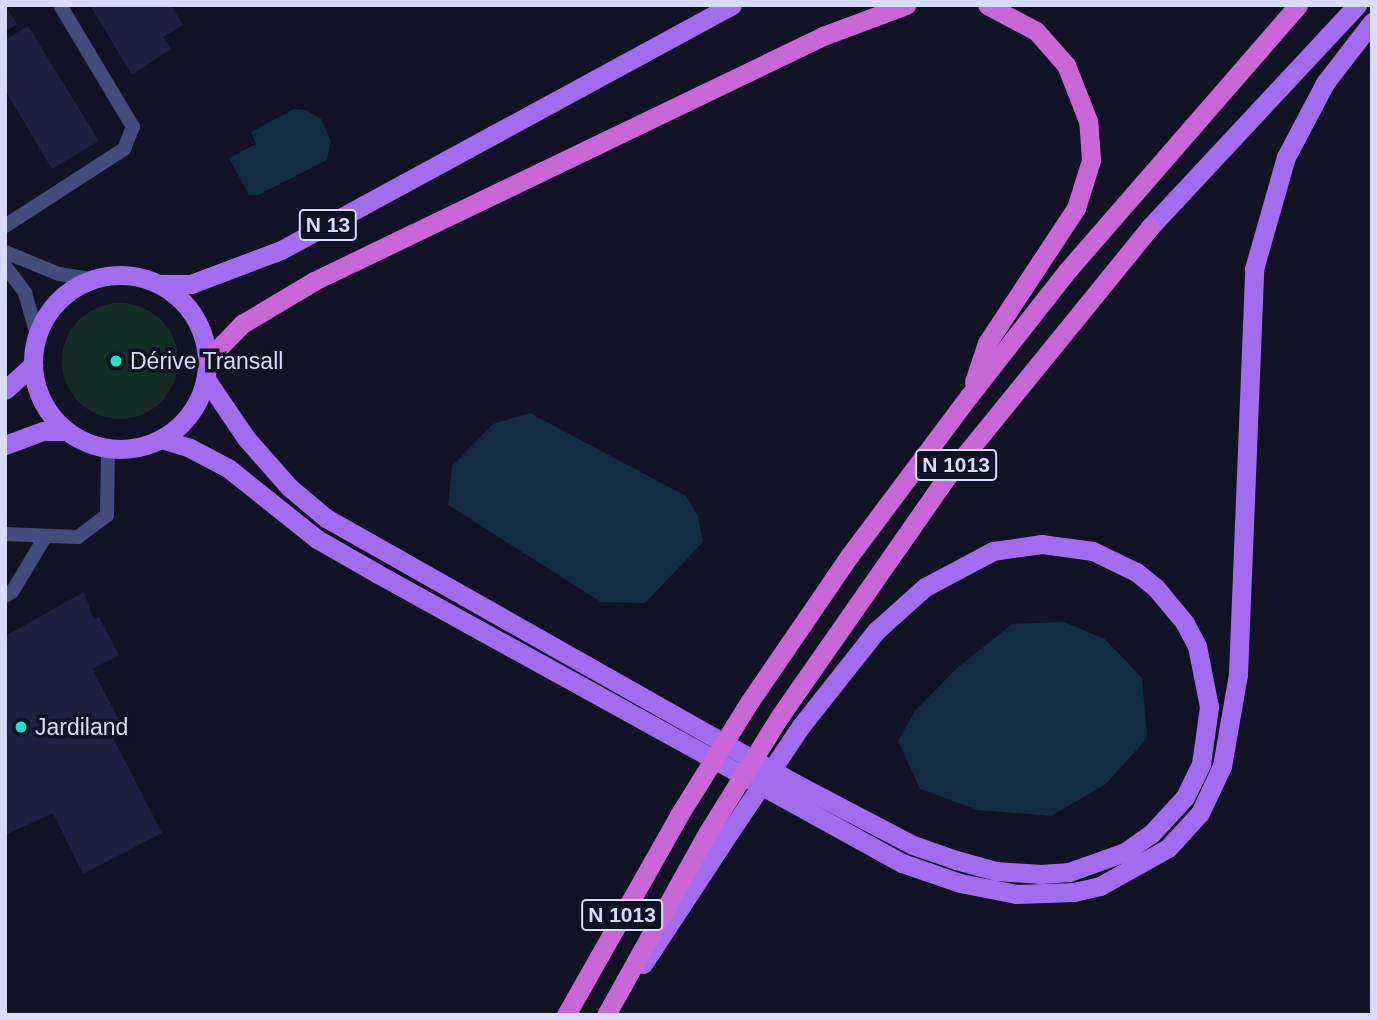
<!DOCTYPE html>
<html>
<head>
<meta charset="utf-8">
<style>
  body { margin:0 }
  #map { position:relative; width:1377px; height:1020px; overflow:hidden; background:#111223; font-family:Helvetica,sans-serif }
  div>[style] { position:absolute }
  .green>* { inset:0; background:#152d27 }
  .round { border-radius:50% }
  .water>* { inset:0; background:#122d42 }
  .building>* { inset:0; background:#202042 }
  .service>* { height:14px; margin:-7px; padding:0 7px; transform-origin:7px; border-radius:7px; background:#424c7d }
  .minor>* { height:14px; margin:-7px; padding:0 7px; transform-origin:7px; border-radius:7px; background:#424c7d }
  .primary>* { height:19px; margin:-9.5px; padding:0 9.5px; transform-origin:9.5px; border-radius:9.5px; background:#a36cee }
  .primary>.ring { margin:-9.5px; padding:0; box-sizing:content-box; background:none; border:19px solid #a36cee; border-radius:50% }
  .trunk>* { height:19px; margin:-9.5px; padding:0 9.5px; transform-origin:9.5px; border-radius:9.5px; background:#c866d7 }
  .primary-bridge>* { height:19px; margin:-9.5px; padding:0 9.5px; transform-origin:9.5px; border-radius:9.5px; background:#a36cee }
  .trunk-bridge>* { height:19px; margin:-9.5px; padding:0 9.5px; transform-origin:9.5px; border-radius:9.5px; background:#c866d7 }
  .dots>* { width:19px; height:19px; translate:-50% -50%; box-sizing:border-box; border:4px solid #111223; border-radius:50% }
  span { translate:-50% -50%; white-space:nowrap; text-align:center; line-height:1.15; -webkit-text-stroke:7px #111223; paint-order:stroke }
  .shield-label span { padding:2px 5px; background:#111223; border:2px solid; border-radius:5px; -webkit-text-stroke-width:0 }
  .shield-label { font-size:21px; color:#d8dbfa; font-weight:700 }
  .poi-label { font-size:23px; color:#d8dbfa }
  .left { translate:0 -50%; text-align:left }
  .frame { position:absolute; inset:0; border:7px solid #d8dbfa; pointer-events:none }
</style>
</head>
<body>
<div id="map">
  <div class="green">
    <i class="round" style="left:62px;top:303px;width:116px;height:116px"></i>
  </div>
  <div class="water">
    <i style="clip-path:polygon(294px 109px,306px 110px,321px 119px,331px 141px,327px 160px,258px 195px,249px 195px,229px 158px,256px 144px,251px 132px)"></i>
    <i style="clip-path:polygon(530px 413px,686px 496px,698px 516px,703px 542px,645px 603px,601px 602px,448px 505px,452px 466px,493px 424px)"></i>
    <i style="clip-path:polygon(1064px 622px,1105px 639px,1142px 678px,1147px 738px,1106px 784px,1051px 816px,978px 810px,920px 789px,898px 741px,915px 711px,956px 669px,1012px 624px)"></i>
  </div>
  <div class="building">
    <i style="clip-path:polygon(5px 5px,17px 24px,5px 32px)"></i>
    <i style="clip-path:polygon(90px 5px,171px 5px,183px 25px,163px 37px,171px 49px,132px 75px)"></i>
    <i style="clip-path:polygon(28px 26px,99px 141px,52px 169px,5px 90px,5px 40px)"></i>
    <i style="clip-path:polygon(84px 592px,94px 620px,99px 617px,119px 655px,92px 669px,123px 727px,111px 734px,162px 833px,83px 874px,53px 813px,5px 835px,5px 632px,7px 635px)"></i>
  </div>
  <div class="service">
    <i style="left:5px;top:226px;width:142px;rotate:-32.9deg"></i>
    <i style="left:124px;top:149px;width:24px;rotate:-68deg"></i>
    <i style="left:133px;top:127px;width:142px;rotate:-120.9deg"></i>
    <i style="left:5px;top:534px;width:73px;rotate:2.4deg"></i>
    <i style="left:78px;top:537px;width:36px;rotate:-37deg"></i>
    <i style="left:107px;top:515px;width:67px;rotate:-89.1deg"></i>
    <i style="left:5px;top:596px;width:8px;rotate:-30deg"></i>
    <i style="left:12px;top:592px;width:62px;rotate:-58.9deg"></i>
  </div>
  <div class="minor">
    <i style="left:5px;top:252px;width:58px;rotate:22.2deg"></i>
    <i style="left:59px;top:274px;width:33px;rotate:9deg"></i>
    <i style="left:5px;top:266px;width:34px;rotate:53deg"></i>
    <i style="left:25px;top:293px;width:44px;rotate:74.1deg"></i>
  </div>
  <div class="primary">
    <i style="left:1150px;top:227px;width:304px;rotate:-47deg"></i>
    <i class="ring" style="left:33px;top:275px;width:155px;height:155px"></i>
    <i style="left:162px;top:284px;width:29px"></i>
    <i style="left:191px;top:284px;width:96px;rotate:-20.7deg"></i>
    <i style="left:281px;top:250px;width:513px;rotate:-28.51deg"></i>
    <i style="left:206px;top:379px;width:71px;rotate:55.9deg"></i>
    <i style="left:246px;top:438px;width:65px;rotate:48.7deg"></i>
    <i style="left:289px;top:487px;width:48px;rotate:40deg"></i>
    <i style="left:326px;top:518px;width:545px;rotate:29.48deg"></i>
    <i style="left:800px;top:786px;width:127px;rotate:27.6deg"></i>
    <i style="left:913px;top:845px;width:46px;rotate:19.2deg"></i>
    <i style="left:956px;top:860px;width:41px;rotate:15.4deg"></i>
    <i style="left:996px;top:871px;width:45px;rotate:3.8deg"></i>
    <i style="left:1041px;top:874px;width:28px;rotate:-4deg"></i>
    <i style="left:1069px;top:872px;width:59px;rotate:-19.7deg"></i>
    <i style="left:1125px;top:852px;width:32px;rotate:-35deg"></i>
    <i style="left:1151px;top:834px;width:50px;rotate:-47.4deg"></i>
    <i style="left:1185px;top:797px;width:37px;rotate:-64deg"></i>
    <i style="left:1201px;top:764px;width:58px;rotate:-82deg"></i>
    <i style="left:1209px;top:707px;width:62px;rotate:-101.1deg"></i>
    <i style="left:1197px;top:646px;width:26px;rotate:-118deg"></i>
    <i style="left:1185px;top:623px;width:45px;rotate:-129.6deg"></i>
    <i style="left:1156px;top:588px;width:26px;rotate:-141deg"></i>
    <i style="left:1136px;top:572px;width:48px;rotate:-154deg"></i>
    <i style="left:1093px;top:551px;width:51px;rotate:-172.2deg"></i>
    <i style="left:1042px;top:544px;width:49px;rotate:171.9deg"></i>
    <i style="left:993px;top:551px;width:77px;rotate:152.1deg"></i>
    <i style="left:925px;top:587px;width:66px;rotate:138.1deg"></i>
    <i style="left:876px;top:631px;width:121px;rotate:128.3deg"></i>
    <i style="left:5px;top:390px;width:38px;rotate:-42deg"></i>
    <i style="left:161px;top:439px;width:30px;rotate:17deg"></i>
    <i style="left:190px;top:448px;width:43px;rotate:27.8deg"></i>
    <i style="left:228px;top:468px;width:114px;rotate:38.6deg"></i>
    <i style="left:317px;top:539px;width:70px;rotate:29.8deg"></i>
    <i style="left:378px;top:574px;width:598px;rotate:28.88deg"></i>
    <i style="left:902px;top:863px;width:61px;rotate:19deg"></i>
    <i style="left:960px;top:883px;width:57px;rotate:11.1deg"></i>
    <i style="left:1016px;top:894px;width:58px;rotate:-2deg"></i>
    <i style="left:1074px;top:892px;width:27px;rotate:-13deg"></i>
    <i style="left:1100px;top:886px;width:78px;rotate:-29.2deg"></i>
    <i style="left:1168px;top:848px;width:47px;rotate:-47.6deg"></i>
    <i style="left:1200px;top:813px;width:52px;rotate:-64.9deg"></i>
    <i style="left:1222px;top:766px;width:93px;rotate:-80.1deg"></i>
    <i style="left:1238px;top:674px;width:405px;rotate:-87.7deg"></i>
    <i style="left:1254px;top:269px;width:116px;rotate:-74.1deg"></i>
    <i style="left:1286px;top:157px;width:84px;rotate:-62.2deg"></i>
    <i style="left:1325px;top:83px;width:77px;rotate:-52.4deg"></i>
    <i style="left:5px;top:445px;width:40px;rotate:-20.2deg"></i>
    <i style="left:43px;top:431px;width:24px"></i>
    <i style="left:643px;top:964px;width:146px;rotate:-56.7deg"></i>
  </div>
  <div class="trunk">
    <i style="left:208px;top:359px;width:49px;rotate:-45.8deg"></i>
    <i style="left:242px;top:324px;width:84px;rotate:-30.8deg"></i>
    <i style="left:314px;top:281px;width:565px;rotate:-25.7deg"></i>
    <i style="left:823px;top:36px;width:89px;rotate:-20.5deg"></i>
    <i style="left:974px;top:382px;width:41px;rotate:-71.6deg"></i>
    <i style="left:987px;top:343px;width:162px;rotate:-56.6deg"></i>
    <i style="left:1076px;top:208px;width:50px;rotate:-72.6deg"></i>
    <i style="left:1091px;top:160px;width:39px;rotate:-94deg"></i>
    <i style="left:1088px;top:121px;width:60px;rotate:-111.4deg"></i>
    <i style="left:1066px;top:65px;width:45px;rotate:-131.4deg"></i>
    <i style="left:1036px;top:31px;width:55px;rotate:-152deg"></i>
    <i style="left:750px;top:701px;width:177px;rotate:-55.6deg"></i>
    <i style="left:850px;top:555px;width:199px;rotate:-53.2deg"></i>
    <i style="left:969px;top:396px;width:159px;rotate:-51.9deg"></i>
    <i style="left:1067px;top:271px;width:352px;rotate:-49deg"></i>
    <i style="left:780px;top:716px;width:292px;rotate:-55.1deg"></i>
    <i style="left:947px;top:477px;width:322px;rotate:-50.9deg"></i>
    <i style="left:566px;top:1015px;width:230px;rotate:-60.5deg"></i>
    <i style="left:606px;top:1015px;width:210px;rotate:-60.9deg"></i>
  </div>
  <div class="primary-bridge">
    <i style="left:723px;top:842px;width:140px;rotate:-56.1deg"></i>
  </div>
  <div class="trunk-bridge">
    <i style="left:679px;top:815px;width:134px;rotate:-58.1deg"></i>
    <i style="left:708px;top:832px;width:137px;rotate:-58.2deg"></i>
  </div>
  <div class="dots">
    <i style="left:116px;top:361px;background:#1be4cf"></i>
    <i style="left:21px;top:727px;background:#1be4cf"></i>
  </div>
  <div class="shield-label">
    <span style="left:328px;top:225px">N 13</span>
    <span style="left:956px;top:465px">N 1013</span>
    <span style="left:622px;top:915px">N 1013</span>
  </div>
  <div class="poi-label">
    <span class="left" style="left:130px;top:361px">Dérive Transall</span>
    <span class="left" style="left:35px;top:727px">Jardiland</span>
  </div>
  <div class="frame"></div>
</div>
</body>
</html>
